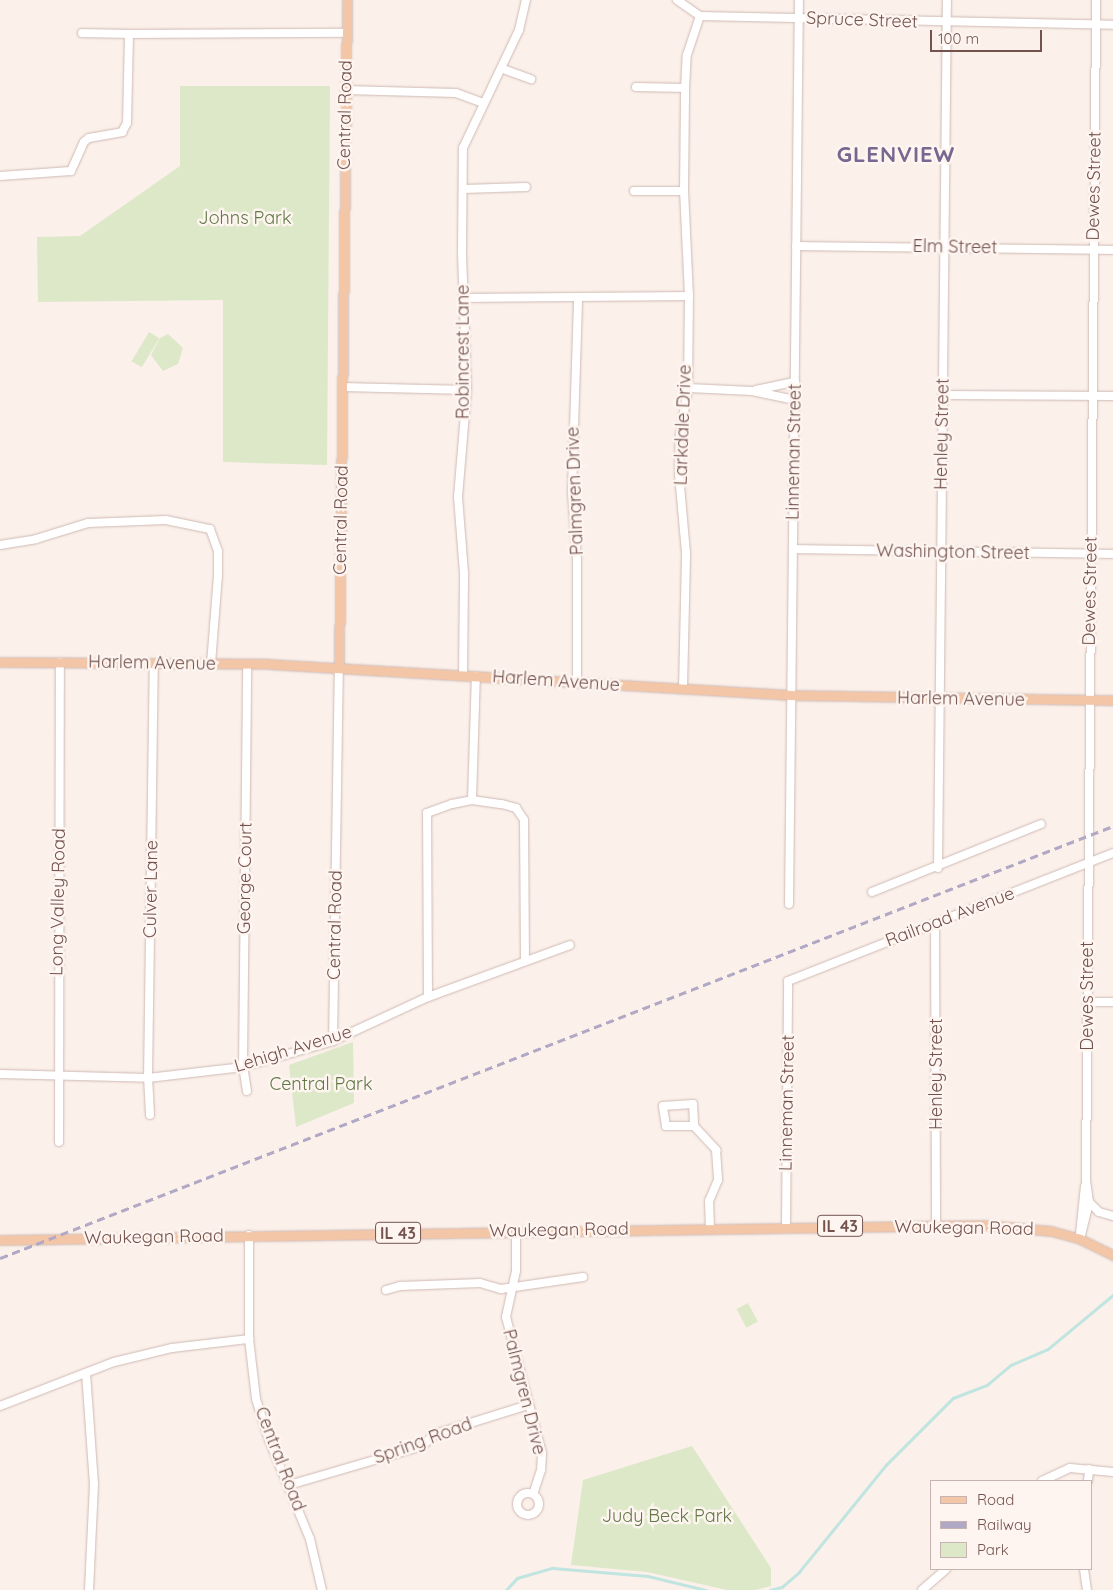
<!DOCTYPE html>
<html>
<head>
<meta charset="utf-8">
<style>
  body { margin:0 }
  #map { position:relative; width:1113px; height:1590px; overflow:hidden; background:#fbf0ea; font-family:Quicksand,sans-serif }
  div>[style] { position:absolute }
  .green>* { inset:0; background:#dde8c9; transform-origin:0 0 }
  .stream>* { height:2.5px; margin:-1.25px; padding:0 1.25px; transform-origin:1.25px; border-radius:1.25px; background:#c0e4e0 }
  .roads { filter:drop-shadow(0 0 1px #cfb9b3) drop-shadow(0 0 1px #cfb9b3) }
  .minor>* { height:8px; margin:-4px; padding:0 4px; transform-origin:4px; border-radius:4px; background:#fff }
  .minor>.ring { margin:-4px; padding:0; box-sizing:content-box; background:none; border:8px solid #fff; border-radius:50% }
  .major>* { height:9px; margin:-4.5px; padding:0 4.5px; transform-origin:4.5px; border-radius:4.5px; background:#f4c6a8 }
  .rail>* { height:2.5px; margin-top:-1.25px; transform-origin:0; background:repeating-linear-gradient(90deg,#b1a8c5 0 8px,transparent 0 13px) }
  span { translate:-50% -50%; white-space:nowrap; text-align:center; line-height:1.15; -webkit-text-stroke:5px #fef5f0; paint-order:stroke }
  .shield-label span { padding:1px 4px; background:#fef5f0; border:1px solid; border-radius:4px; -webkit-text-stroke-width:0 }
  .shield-label { font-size:16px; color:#74534f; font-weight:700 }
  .street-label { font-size:18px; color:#74534f }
  .park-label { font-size:18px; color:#627848 }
  .district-label { font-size:22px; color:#79678f; font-weight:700; letter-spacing:1px }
  .legend { position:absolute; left:930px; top:1480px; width:162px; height:90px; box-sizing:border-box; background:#fef5f0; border:1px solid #c7b4b0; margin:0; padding:6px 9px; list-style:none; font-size:15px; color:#74534f }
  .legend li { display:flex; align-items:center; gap:10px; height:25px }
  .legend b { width:25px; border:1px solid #c7b4b0 }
  .scale { position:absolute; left:930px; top:30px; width:112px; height:22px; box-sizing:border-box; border:2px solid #74534f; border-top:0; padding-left:6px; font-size:15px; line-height:18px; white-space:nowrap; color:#74534f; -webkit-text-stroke:4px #fef5f0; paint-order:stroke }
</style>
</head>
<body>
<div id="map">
  <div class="green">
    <i style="clip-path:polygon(180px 86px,330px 86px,327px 465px,223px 462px,223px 300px,38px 302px,37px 237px,80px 236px,180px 166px)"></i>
    <i style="left:149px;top:332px;width:12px;height:34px;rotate:31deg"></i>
    <i style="clip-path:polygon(168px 334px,183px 348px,178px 364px,163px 371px,151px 355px,160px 338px)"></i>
    <i style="clip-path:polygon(353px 1042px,354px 1103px,296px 1127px,289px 1065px)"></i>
    <i style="left:748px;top:1303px;width:21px;height:13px;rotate:62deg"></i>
    <i style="clip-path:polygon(692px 1446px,771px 1568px,771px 1586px,755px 1590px,727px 1590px,647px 1572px,571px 1565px,583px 1480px)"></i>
  </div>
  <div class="stream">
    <i style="left:506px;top:1590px;width:16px;rotate:-47deg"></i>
    <i style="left:517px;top:1578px;width:37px;rotate:-16deg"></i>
    <i style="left:553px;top:1568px;width:95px;rotate:4.8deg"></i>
    <i style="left:648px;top:1576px;width:60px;rotate:13.6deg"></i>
    <i style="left:770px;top:1590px;width:12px;rotate:-14deg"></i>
    <i style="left:782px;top:1587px;width:23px;rotate:-41deg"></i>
    <i style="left:799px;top:1572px;width:138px;rotate:-50.9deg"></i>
    <i style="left:886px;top:1465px;width:95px;rotate:-45deg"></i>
    <i style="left:953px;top:1398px;width:36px;rotate:-21deg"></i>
    <i style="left:987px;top:1385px;width:31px;rotate:-40deg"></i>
    <i style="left:1011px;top:1365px;width:40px;rotate:-23.4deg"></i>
    <i style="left:1048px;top:1349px;width:85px;rotate:-39.7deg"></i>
  </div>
  <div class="roads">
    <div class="minor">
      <i style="left:677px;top:0;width:28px;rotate:35deg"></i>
      <i style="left:700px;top:16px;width:413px;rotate:1.2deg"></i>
      <i style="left:82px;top:33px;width:47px;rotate:1.2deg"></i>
      <i style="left:503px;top:69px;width:30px;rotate:20deg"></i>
      <i style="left:636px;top:87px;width:49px;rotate:1.2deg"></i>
      <i style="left:345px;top:90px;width:111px;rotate:1.5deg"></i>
      <i style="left:456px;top:93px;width:29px;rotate:20deg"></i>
      <i style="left:0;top:176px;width:71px;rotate:-4deg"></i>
      <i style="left:71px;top:171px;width:32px;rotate:-66deg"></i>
      <i style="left:84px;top:142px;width:6px;rotate:-39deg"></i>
      <i style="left:89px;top:138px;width:34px;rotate:-10deg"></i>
      <i style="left:122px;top:132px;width:10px;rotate:-61deg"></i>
      <i style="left:127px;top:123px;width:89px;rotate:-88.7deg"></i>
      <i style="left:129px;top:34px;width:217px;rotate:-0.3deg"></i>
      <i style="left:464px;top:189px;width:62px;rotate:-1.8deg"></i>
      <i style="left:634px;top:191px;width:50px"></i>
      <i style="left:796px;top:246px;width:317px;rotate:0.7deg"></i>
      <i style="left:463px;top:298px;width:226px;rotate:-0.5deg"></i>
      <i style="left:342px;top:387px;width:125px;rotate:1.4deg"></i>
      <i style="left:688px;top:388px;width:64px;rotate:2.7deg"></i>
      <i style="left:752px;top:391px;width:44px;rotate:11.8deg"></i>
      <i style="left:756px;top:390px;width:40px;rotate:-12deg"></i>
      <i style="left:943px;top:395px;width:170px;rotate:0.3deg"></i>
      <i style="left:0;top:545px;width:36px;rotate:-9deg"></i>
      <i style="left:36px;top:539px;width:54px;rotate:-17.1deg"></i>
      <i style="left:88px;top:523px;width:78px;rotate:-2.2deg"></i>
      <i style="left:166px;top:520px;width:45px;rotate:11.6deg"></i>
      <i style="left:210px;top:529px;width:23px;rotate:70deg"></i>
      <i style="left:218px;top:551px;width:24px;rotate:90deg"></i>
      <i style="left:218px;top:575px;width:89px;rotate:94.5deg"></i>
      <i style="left:793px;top:549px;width:320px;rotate:0.9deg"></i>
      <i style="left:463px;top:675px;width:102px;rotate:-89.4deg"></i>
      <i style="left:464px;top:573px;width:76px;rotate:-94.5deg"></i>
      <i style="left:458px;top:497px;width:107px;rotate:-85.2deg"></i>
      <i style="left:467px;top:390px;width:137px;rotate:-92.1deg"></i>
      <i style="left:462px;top:253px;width:105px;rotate:-89.5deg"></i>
      <i style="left:463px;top:148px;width:131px;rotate:-64.6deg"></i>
      <i style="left:519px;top:30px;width:31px;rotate:-77deg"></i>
      <i style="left:577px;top:683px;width:124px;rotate:-90deg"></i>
      <i style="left:577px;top:559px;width:67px;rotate:-94.3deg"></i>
      <i style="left:572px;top:492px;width:193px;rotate:-88.2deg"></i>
      <i style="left:683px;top:689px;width:136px;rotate:-88.7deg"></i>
      <i style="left:686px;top:553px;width:78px;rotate:-95.1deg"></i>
      <i style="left:679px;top:475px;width:39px;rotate:-89deg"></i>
      <i style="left:680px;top:436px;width:49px;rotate:-80.5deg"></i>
      <i style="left:688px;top:388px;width:92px;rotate:-89.4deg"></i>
      <i style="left:689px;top:296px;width:105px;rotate:-92.7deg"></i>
      <i style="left:684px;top:191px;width:103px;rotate:-89.4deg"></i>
      <i style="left:685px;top:88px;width:33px;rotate:-87deg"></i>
      <i style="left:687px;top:55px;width:41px;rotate:-71.6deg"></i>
      <i style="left:472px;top:800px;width:124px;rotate:-88.2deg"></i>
      <i style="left:938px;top:868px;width:868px;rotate:-89.41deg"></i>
      <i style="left:872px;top:892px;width:182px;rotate:-21.9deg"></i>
      <i style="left:789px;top:904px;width:904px;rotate:-89.37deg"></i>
      <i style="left:935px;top:923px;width:303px;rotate:89.8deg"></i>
      <i style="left:428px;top:997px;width:184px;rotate:-90.3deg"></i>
      <i style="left:427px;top:813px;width:27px;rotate:-20deg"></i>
      <i style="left:452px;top:804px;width:20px;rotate:-11deg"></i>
      <i style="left:472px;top:800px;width:30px;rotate:8deg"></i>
      <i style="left:502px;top:804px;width:15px;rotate:16deg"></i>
      <i style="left:516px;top:808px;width:14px;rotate:56deg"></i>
      <i style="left:524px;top:820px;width:140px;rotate:89.6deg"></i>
      <i style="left:1087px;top:1002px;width:26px"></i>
      <i style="left:333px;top:1041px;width:374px;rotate:-89.1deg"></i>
      <i style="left:0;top:1074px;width:148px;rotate:1.5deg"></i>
      <i style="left:148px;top:1078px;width:96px;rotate:-6.6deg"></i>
      <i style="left:243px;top:1067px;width:94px;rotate:-16.1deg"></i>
      <i style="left:333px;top:1041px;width:105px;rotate:-24.9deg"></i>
      <i style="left:428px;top:997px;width:151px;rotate:-20.1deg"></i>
      <i style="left:247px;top:1091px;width:24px;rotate:-99deg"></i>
      <i style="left:243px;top:1067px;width:403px;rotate:-89.4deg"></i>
      <i style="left:150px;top:1115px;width:37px;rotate:-93deg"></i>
      <i style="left:148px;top:1078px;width:415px;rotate:-89.2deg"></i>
      <i style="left:694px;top:1126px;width:28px;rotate:180deg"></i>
      <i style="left:666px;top:1126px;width:20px;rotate:-99deg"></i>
      <i style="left:663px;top:1106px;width:30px;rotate:-4deg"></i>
      <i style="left:693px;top:1104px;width:22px;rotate:87deg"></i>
      <i style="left:694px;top:1126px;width:33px;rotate:47deg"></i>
      <i style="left:716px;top:1150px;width:30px;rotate:86deg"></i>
      <i style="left:718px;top:1180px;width:23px;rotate:113deg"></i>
      <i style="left:709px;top:1201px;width:26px;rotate:88deg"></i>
      <i style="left:59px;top:1142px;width:480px;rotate:-89.9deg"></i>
      <i style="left:1089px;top:1202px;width:14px;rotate:45deg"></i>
      <i style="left:1099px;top:1212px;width:15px;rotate:16deg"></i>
      <i style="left:786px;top:1226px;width:245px;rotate:-89.5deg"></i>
      <i style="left:788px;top:981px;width:349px;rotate:-21.5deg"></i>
      <i style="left:516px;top:1231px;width:40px;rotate:90deg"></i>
      <i style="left:516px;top:1271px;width:47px;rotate:102.3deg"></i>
      <i style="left:506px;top:1317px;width:141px;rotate:75.2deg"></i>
      <i style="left:542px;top:1453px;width:17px;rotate:93deg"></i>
      <i style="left:541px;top:1470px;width:25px;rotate:108deg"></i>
      <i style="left:1080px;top:1234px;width:48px;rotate:-84.1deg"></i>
      <i style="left:249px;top:1235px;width:104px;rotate:90deg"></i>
      <i style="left:249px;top:1339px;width:60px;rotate:83.3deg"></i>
      <i style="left:256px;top:1399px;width:43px;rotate:72.4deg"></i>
      <i style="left:269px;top:1440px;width:107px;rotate:67.5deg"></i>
      <i style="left:310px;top:1539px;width:52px;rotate:76.8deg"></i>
      <i style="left:1080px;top:1239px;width:38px;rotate:-76deg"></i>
      <i style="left:1089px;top:1202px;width:21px;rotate:-98deg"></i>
      <i style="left:1086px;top:1181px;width:1181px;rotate:-89.51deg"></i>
      <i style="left:386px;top:1290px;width:15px;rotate:-16deg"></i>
      <i style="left:400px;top:1286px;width:80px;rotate:-2.1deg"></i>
      <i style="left:480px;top:1283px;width:22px;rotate:16deg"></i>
      <i style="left:501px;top:1289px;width:83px;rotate:-8.3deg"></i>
      <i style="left:86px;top:1373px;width:111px;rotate:85.9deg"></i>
      <i style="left:94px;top:1484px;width:106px;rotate:92.7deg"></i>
      <i style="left:0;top:1406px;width:122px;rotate:-21.1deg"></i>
      <i style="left:114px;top:1362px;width:60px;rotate:-13.6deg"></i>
      <i style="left:172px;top:1348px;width:78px;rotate:-6.7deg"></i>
      <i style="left:1042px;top:1481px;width:31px;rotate:-25deg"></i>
      <i style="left:1070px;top:1468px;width:43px;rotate:5.3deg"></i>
      <i style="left:1088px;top:1481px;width:12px;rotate:-85deg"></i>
      <i style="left:289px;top:1485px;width:139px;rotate:-16.3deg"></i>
      <i style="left:422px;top:1446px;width:18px;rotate:-43deg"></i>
      <i style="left:435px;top:1434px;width:97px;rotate:-17.3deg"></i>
      <i class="ring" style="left:517px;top:1493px;width:14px;height:14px"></i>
      <i style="left:1084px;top:1569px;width:21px;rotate:82deg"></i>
      <i style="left:922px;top:1590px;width:32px;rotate:-41deg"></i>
    </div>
    <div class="major">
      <i style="left:0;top:662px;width:268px;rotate:0.4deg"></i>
      <i style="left:268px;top:664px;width:524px;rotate:3.39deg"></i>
      <i style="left:791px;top:695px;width:322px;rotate:0.9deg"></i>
      <i style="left:339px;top:667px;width:667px;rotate:-89.31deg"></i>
      <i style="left:0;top:1240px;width:987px;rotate:-0.87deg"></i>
      <i style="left:987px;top:1225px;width:64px;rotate:5.4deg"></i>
      <i style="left:1051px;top:1231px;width:30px;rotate:15deg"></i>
      <i style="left:1080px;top:1239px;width:37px;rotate:26deg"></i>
    </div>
  </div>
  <div class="rail">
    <i style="left:0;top:1258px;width:1194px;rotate:-21.21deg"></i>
  </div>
  <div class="shield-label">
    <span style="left:840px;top:1226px">IL 43</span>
    <span style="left:398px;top:1233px">IL 43</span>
  </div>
  <div class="street-label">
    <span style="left:862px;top:20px;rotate:2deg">Spruce Street</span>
    <span style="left:345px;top:115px;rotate:-89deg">Central Road</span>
    <span style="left:1094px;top:186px;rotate:-89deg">Dewes Street</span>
    <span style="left:955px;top:247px;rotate:1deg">Elm Street</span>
    <span style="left:463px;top:352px;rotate:-90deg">Robincrest Lane</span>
    <span style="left:683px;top:425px;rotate:-88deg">Larkdale Drive</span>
    <span style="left:942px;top:434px;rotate:-89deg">Henley Street</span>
    <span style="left:794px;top:452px;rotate:-89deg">Linneman Street</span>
    <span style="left:575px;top:491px;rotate:-92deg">Palmgren Drive</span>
    <span style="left:341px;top:520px;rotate:-89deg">Central Road</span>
    <span style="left:953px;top:552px;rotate:1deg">Washington Street</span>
    <span style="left:1090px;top:591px;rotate:-89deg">Dewes Street</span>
    <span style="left:152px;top:663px;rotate:1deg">Harlem Avenue</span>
    <span style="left:556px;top:681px;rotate:4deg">Harlem Avenue</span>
    <span style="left:961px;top:699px;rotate:1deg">Harlem Avenue</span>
    <span style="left:245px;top:878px;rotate:-89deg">George Court</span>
    <span style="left:151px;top:889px;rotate:-89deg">Culver Lane</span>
    <span style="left:58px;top:902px;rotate:-89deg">Long Valley Road</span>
    <span style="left:950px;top:917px;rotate:-21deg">Railroad Avenue</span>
    <span style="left:335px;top:925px;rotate:-89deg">Central Road</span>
    <span style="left:1087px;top:996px;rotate:-90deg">Dewes Street</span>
    <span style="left:293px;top:1049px;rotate:-17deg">Lehigh Avenue</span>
    <span style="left:936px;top:1074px;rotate:-90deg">Henley Street</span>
    <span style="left:787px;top:1103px;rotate:-89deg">Linneman Street</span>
    <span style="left:964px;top:1228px;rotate:1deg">Waukegan Road</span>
    <span style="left:559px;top:1230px;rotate:-1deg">Waukegan Road</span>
    <span style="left:154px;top:1237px;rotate:-1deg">Waukegan Road</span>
    <span style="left:524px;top:1392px;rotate:76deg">Palmgren Drive</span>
    <span style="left:423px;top:1441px;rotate:-20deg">Spring Road</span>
    <span style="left:280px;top:1459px;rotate:69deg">Central Road</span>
  </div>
  <div class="park-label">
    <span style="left:245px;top:218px">Johns Park</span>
    <span style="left:321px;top:1084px">Central Park</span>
    <span style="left:667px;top:1516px">Judy Beck Park</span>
  </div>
  <div class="district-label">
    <span style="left:896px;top:155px">GLENVIEW</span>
  </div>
  <ul class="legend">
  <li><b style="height:6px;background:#f4c6a8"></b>Road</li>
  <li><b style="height:6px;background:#b1a8c5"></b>Railway</li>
  <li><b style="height:14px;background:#dde8c9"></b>Park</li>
  </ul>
  <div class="scale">100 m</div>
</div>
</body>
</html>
